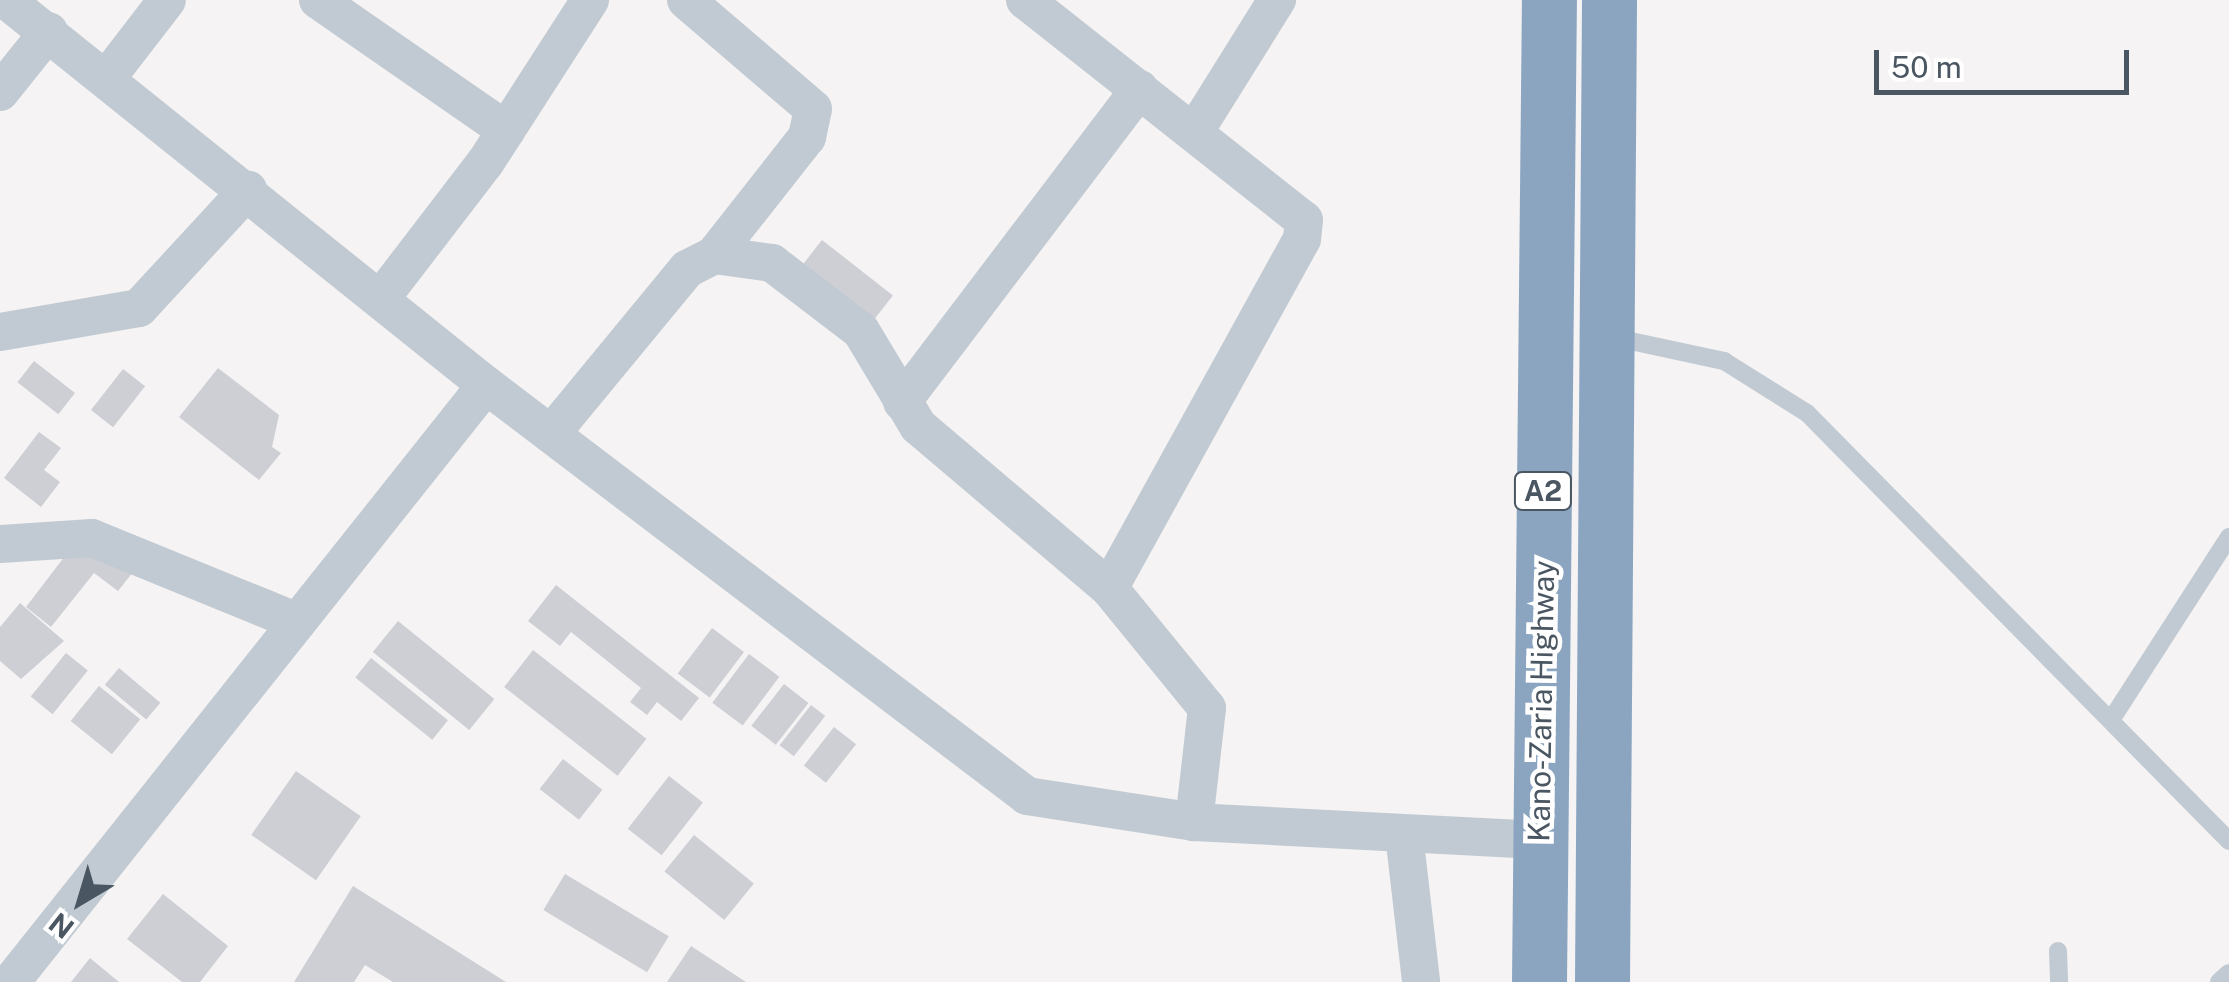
<!DOCTYPE html>
<html>
<head>
<meta charset="utf-8">
<style>
  body { margin:0 }
  #map { position:relative; width:2229px; height:982px; overflow:hidden; background:#f5f3f3; font-family:"Public Sans",sans-serif }
  div>[style] { position:absolute }
  .building>* { inset:0; background:#cdcfd5; transform-origin:0 0 }
  .lane>* { height:18px; margin:-9px; padding:0 9px; transform-origin:9px; border-radius:9px; background:#c1cad2 }
  .street>* { height:38px; margin:-19px; padding:0 19px; transform-origin:19px; border-radius:19px; background:#c1cad2 }
  .highway>* { height:55px; margin:-27.5px; padding:0 27.5px; transform-origin:27.5px; border-radius:27.5px; background:#8ba5c1 }
  span { translate:-50% -50%; white-space:nowrap; text-align:center; line-height:1.15; -webkit-text-stroke:9px #fff; paint-order:stroke }
  .shield-label span { padding:2px 8px; background:#fff; border:2px solid; border-radius:8px; -webkit-text-stroke-width:0 }
  .shield-label { font-size:28px; color:#4a5661; font-weight:700 }
  .street-label { font-size:30px; color:#4a5661 }
  .north { position:absolute; left:30px; top:852px; width:100px; height:100px; -webkit-text-stroke:8px #fff; paint-order:stroke; rotate:218deg; font-size:28px; font-weight:700; line-height:40px; text-align:center; color:#4a5661 }
  .north::after { content:''; display:block; margin:auto; width:35px; height:45px; background:#4a5661; clip-path:polygon(50% 0,100% 100%,50% 72%,0 100%) }
  .scale { position:absolute; left:1874px; top:50px; width:255px; height:45px; box-sizing:border-box; border:5px solid #4a5661; border-top:0; padding-left:12px; font-size:30px; line-height:35px; white-space:nowrap; color:#4a5661; -webkit-text-stroke:8px #fff; paint-order:stroke }
</style>
</head>
<body>
<div id="map">
  <div class="building">
    <i style="left:822px;top:240px;width:90px;height:35px;rotate:38deg"></i>
    <i style="left:34px;top:361px;width:52px;height:27px;rotate:38deg"></i>
    <i style="clip-path:polygon(218px 368px,279px 415px,272px 447px,281px 453px,259px 480px,179px 417px)"></i>
    <i style="left:123px;top:369px;width:28px;height:52px;rotate:38deg"></i>
    <i style="clip-path:polygon(39px 432px,61px 448px,44px 470px,60px 482px,41px 507px,4px 478px)"></i>
    <i style="clip-path:polygon(99px 545px,133px 572px,118px 591px,94px 573px,51px 627px,26px 607px,68px 552px)"></i>
    <i style="clip-path:polygon(556px 585px,699px 698px,681px 721px,657px 702px,647px 715px,630px 702px,641px 688px,571px 632px,560px 646px,528px 621px)"></i>
    <i style="clip-path:polygon(20px 603px,64px 641px,21px 679px,0 661px,0 627px)"></i>
    <i style="left:398px;top:621px;width:124px;height:40px;rotate:39deg"></i>
    <i style="left:712px;top:628px;width:40px;height:57px;rotate:37deg"></i>
    <i style="left:533px;top:650px;width:144px;height:47px;rotate:38deg"></i>
    <i style="left:66px;top:653px;width:28px;height:56px;rotate:39deg"></i>
    <i style="left:749px;top:654px;width:38px;height:61px;rotate:37deg"></i>
    <i style="left:371px;top:658px;width:99px;height:25px;rotate:39deg"></i>
    <i style="left:119px;top:668px;width:54px;height:22px;rotate:40deg"></i>
    <i style="left:784px;top:684px;width:31px;height:53px;rotate:38deg"></i>
    <i style="left:99px;top:686px;width:53px;height:45px;rotate:39deg"></i>
    <i style="left:811px;top:705px;width:18px;height:51px;rotate:38deg"></i>
    <i style="left:834px;top:727px;width:28px;height:49px;rotate:38deg"></i>
    <i style="left:563px;top:759px;width:50px;height:38px;rotate:38deg"></i>
    <i style="left:296px;top:771px;width:79px;height:78px;rotate:35deg"></i>
    <i style="left:669px;top:776px;width:43px;height:67px;rotate:38deg"></i>
    <i style="left:694px;top:835px;width:77px;height:47px;rotate:39deg"></i>
    <i style="left:565px;top:874px;width:121px;height:42px;rotate:31deg"></i>
    <i style="clip-path:polygon(353px 886px,506px 982px,393px 982px,365px 965px,354px 982px,294px 982px)"></i>
    <i style="clip-path:polygon(163px 894px,228px 946px,200px 982px,182px 982px,127px 939px)"></i>
    <i style="clip-path:polygon(691px 946px,746px 982px,667px 982px)"></i>
    <i style="clip-path:polygon(90px 958px,119px 982px,71px 982px)"></i>
  </div>
  <div class="lane">
    <i style="left:1612px;top:337px;width:115px;rotate:12.1deg"></i>
    <i style="left:1724px;top:361px;width:98px;rotate:32.1deg"></i>
    <i style="left:1807px;top:413px;width:601px;rotate:45.4deg"></i>
    <i style="left:2111px;top:720px;width:218px;rotate:-57.2deg"></i>
    <i style="left:2058px;top:951px;width:31px;rotate:88deg"></i>
    <i style="left:2219px;top:982px;width:13px;rotate:-42deg"></i>
  </div>
  <div class="street">
    <i style="left:6px;top:0;width:615px;rotate:38.73deg"></i>
    <i style="left:486px;top:385px;width:679px;rotate:37.22deg"></i>
    <i style="left:1027px;top:796px;width:169px;rotate:8.8deg"></i>
    <i style="left:1194px;top:822px;width:345px;rotate:3deg"></i>
    <i style="left:318px;top:0;width:229px;rotate:34.7deg"></i>
    <i style="left:686px;top:0;width:167px;rotate:40.6deg"></i>
    <i style="left:813px;top:109px;width:29px;rotate:102deg"></i>
    <i style="left:807px;top:137px;width:150px;rotate:128.2deg"></i>
    <i style="left:1025px;top:0;width:355px;rotate:38.3deg"></i>
    <i style="left:1304px;top:220px;width:19px;rotate:96deg"></i>
    <i style="left:1302px;top:239px;width:399px;rotate:118.9deg"></i>
    <i style="left:1109px;top:588px;width:155px;rotate:50.8deg"></i>
    <i style="left:1207px;top:708px;width:115px;rotate:96.5deg"></i>
    <i style="left:107px;top:78px;width:98px;rotate:-52.4deg"></i>
    <i style="left:0;top:92px;width:78px;rotate:-51.2deg"></i>
    <i style="left:1195px;top:131px;width:155px;rotate:-58deg"></i>
    <i style="left:382px;top:297px;width:169px;rotate:-52.5deg"></i>
    <i style="left:485px;top:163px;width:194px;rotate:-57.2deg"></i>
    <i style="left:0;top:332px;width:141px;rotate:-9.8deg"></i>
    <i style="left:139px;top:308px;width:161px;rotate:-47.3deg"></i>
    <i style="left:902px;top:402px;width:393px;rotate:-52.8deg"></i>
    <i style="left:551px;top:434px;width:214px;rotate:-50.5deg"></i>
    <i style="left:687px;top:269px;width:30px;rotate:-27deg"></i>
    <i style="left:714px;top:255px;width:59px;rotate:7.9deg"></i>
    <i style="left:772px;top:263px;width:112px;rotate:37.4deg"></i>
    <i style="left:861px;top:331px;width:111px;rotate:59deg"></i>
    <i style="left:918px;top:426px;width:250px;rotate:40.3deg"></i>
    <i style="left:0;top:544px;width:92px;rotate:-3.7deg"></i>
    <i style="left:92px;top:538px;width:222px;rotate:22.2deg"></i>
    <i style="left:1404px;top:834px;width:149px;rotate:83.4deg"></i>
    <i style="left:11px;top:982px;width:763px;rotate:-51.49deg"></i>
  </div>
  <div class="highway">
    <i style="left:1539px;top:982px;width:982px;rotate:-89.42deg"></i>
    <i style="left:1602px;top:982px;width:982px;rotate:-89.59deg"></i>
  </div>
  <div class="shield-label">
    <span style="left:1543px;top:491px">A2</span>
  </div>
  <div class="street-label">
    <span style="left:1541px;top:701px;rotate:-89deg">Kano-Zaria Highway</span>
  </div>
  <div class="north">N</div>
  <div class="scale">50 m</div>
</div>
</body>
</html>
